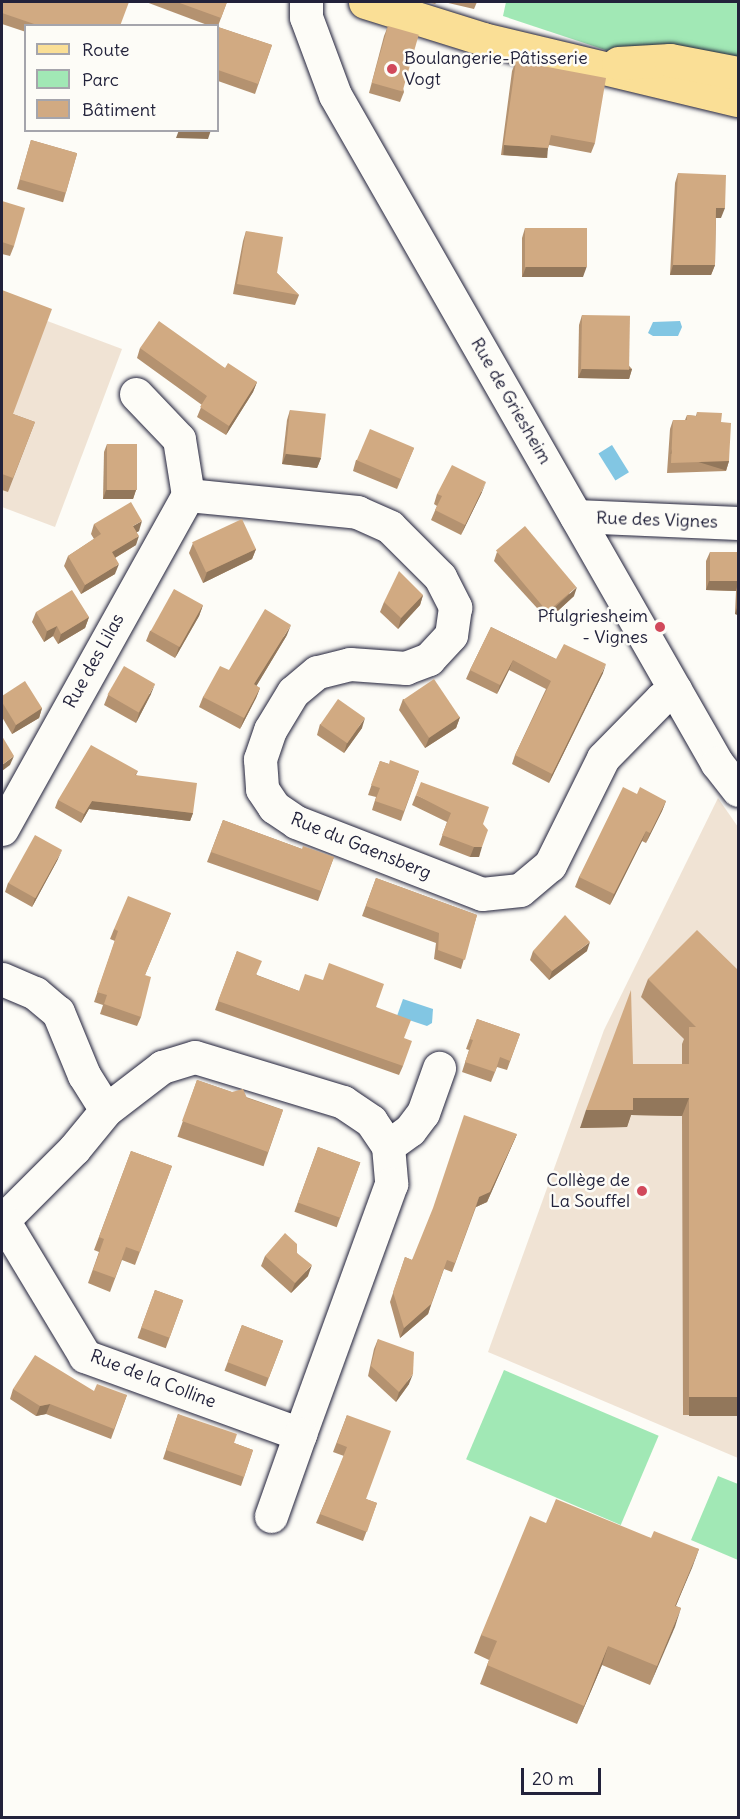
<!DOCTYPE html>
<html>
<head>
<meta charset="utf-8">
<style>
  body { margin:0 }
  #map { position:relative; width:740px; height:1819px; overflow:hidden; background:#fdfcf7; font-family:Delius,sans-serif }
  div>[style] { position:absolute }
  .built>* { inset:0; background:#f0e3d4 }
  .green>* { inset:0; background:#a1e8b5; transform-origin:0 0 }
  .water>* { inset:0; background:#82c6e3; transform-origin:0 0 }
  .roads { filter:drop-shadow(0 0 2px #22223b) drop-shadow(0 0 2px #22223b) }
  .minor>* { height:33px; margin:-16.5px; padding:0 16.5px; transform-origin:16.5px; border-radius:16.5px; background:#fdfcf7 }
  .major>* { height:33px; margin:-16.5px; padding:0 16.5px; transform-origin:16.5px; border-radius:16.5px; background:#fadf96 }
  .wall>* { inset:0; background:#b49270; transform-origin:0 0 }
  .shaded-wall>* { inset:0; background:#92775b; transform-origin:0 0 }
  .building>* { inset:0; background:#d1aa82; transform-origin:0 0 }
  .dots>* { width:16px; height:16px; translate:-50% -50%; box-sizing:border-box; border:3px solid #fdfcf7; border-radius:50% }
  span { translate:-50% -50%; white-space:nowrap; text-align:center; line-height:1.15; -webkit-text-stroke:5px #fdfcf7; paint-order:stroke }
  .poi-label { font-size:18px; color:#22223b }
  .left { translate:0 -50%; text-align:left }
  .right { translate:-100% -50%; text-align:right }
  .street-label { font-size:18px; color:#22223b }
  .frame { position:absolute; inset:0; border:3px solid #22223b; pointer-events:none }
  .legend { position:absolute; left:24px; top:24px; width:195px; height:108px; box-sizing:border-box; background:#fdfcf7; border:2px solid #a5a5ac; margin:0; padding:8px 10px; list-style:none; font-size:18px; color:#22223b }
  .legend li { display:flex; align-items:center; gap:12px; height:30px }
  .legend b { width:30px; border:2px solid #a5a5ac }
  .scale { position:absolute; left:521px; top:1768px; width:80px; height:27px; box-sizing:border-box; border:3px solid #22223b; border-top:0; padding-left:8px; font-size:18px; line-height:21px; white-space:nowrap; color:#22223b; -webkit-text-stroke:4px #fdfcf7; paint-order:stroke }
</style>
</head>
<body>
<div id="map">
  <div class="built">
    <i style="clip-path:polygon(2px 304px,122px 349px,55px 527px,2px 507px)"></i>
    <i style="clip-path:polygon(718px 798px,738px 827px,738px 1458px,488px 1352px,604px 1030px)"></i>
  </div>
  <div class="green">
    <i style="clip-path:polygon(506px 2px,738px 2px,738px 94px,503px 16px)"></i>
    <i style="left:504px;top:1370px;width:168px;height:97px;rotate:23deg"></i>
    <i style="clip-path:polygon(718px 1476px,738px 1484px,738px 1560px,691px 1540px)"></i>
  </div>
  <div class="water">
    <i style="clip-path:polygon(680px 321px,682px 327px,678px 336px,653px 336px,648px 333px,653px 322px)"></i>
    <i style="left:612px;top:445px;width:32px;height:16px;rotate:58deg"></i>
    <i style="clip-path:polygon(403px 999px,433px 1009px,432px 1023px,427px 1026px,397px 1016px)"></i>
  </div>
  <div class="roads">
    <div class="minor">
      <i style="left:306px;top:2px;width:15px;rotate:90deg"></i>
      <i style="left:306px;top:17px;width:83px;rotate:69.6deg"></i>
      <i style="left:335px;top:95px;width:770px;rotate:60.24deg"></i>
      <i style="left:717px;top:763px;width:34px;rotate:52deg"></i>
      <i style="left:136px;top:394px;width:62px;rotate:46.3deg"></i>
      <i style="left:179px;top:439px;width:57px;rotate:80.9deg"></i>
      <i style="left:188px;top:495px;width:170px;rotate:5.7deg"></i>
      <i style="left:357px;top:512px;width:36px;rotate:24deg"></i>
      <i style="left:390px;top:527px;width:71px;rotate:45deg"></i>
      <i style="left:440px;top:577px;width:34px;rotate:63deg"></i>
      <i style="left:455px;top:607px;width:28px;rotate:98deg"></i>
      <i style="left:451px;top:635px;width:33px;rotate:133deg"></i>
      <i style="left:429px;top:659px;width:25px;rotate:159deg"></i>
      <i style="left:406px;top:668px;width:56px;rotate:-175.9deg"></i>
      <i style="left:350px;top:664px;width:34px;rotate:166deg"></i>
      <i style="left:317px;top:672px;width:31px;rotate:140deg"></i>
      <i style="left:293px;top:692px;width:44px;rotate:121.2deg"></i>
      <i style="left:270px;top:730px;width:31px;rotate:109deg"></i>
      <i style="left:260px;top:759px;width:30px;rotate:86deg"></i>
      <i style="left:262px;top:789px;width:22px;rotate:56deg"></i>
      <i style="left:274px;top:807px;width:27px;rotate:34deg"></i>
      <i style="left:296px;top:822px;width:199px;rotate:21.2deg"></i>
      <i style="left:482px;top:894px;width:38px;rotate:-6deg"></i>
      <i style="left:520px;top:890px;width:39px;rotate:-40deg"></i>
      <i style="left:550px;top:865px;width:119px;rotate:-63.6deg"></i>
      <i style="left:603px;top:758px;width:83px;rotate:-45.5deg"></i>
      <i style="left:661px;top:699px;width:17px;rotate:-33deg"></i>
      <i style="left:576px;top:516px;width:162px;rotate:2.5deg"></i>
      <i style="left:2px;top:829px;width:382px;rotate:-60.9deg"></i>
      <i style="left:2px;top:979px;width:36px;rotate:23deg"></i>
      <i style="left:35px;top:993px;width:30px;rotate:40deg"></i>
      <i style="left:58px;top:1012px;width:68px;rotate:67.6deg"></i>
      <i style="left:84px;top:1075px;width:41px;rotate:57.8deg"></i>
      <i style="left:388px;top:1146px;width:27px;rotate:-36deg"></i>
      <i style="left:410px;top:1130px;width:21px;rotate:-53deg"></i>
      <i style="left:423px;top:1113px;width:48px;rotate:-70.4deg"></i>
      <i style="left:2px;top:1221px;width:102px;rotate:-45deg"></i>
      <i style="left:74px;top:1149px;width:50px;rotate:-50.6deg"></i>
      <i style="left:106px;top:1110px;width:71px;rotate:-37.5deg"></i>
      <i style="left:162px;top:1067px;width:34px;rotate:-17deg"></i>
      <i style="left:195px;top:1057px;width:155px;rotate:16.9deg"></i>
      <i style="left:343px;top:1102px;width:34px;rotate:34deg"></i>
      <i style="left:371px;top:1121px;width:30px;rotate:56deg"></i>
      <i style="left:388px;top:1146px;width:38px;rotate:85deg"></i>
      <i style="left:391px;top:1184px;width:266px;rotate:110deg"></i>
      <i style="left:300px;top:1434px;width:229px;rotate:-160.1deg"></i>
      <i style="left:85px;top:1356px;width:159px;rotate:-121.1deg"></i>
      <i style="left:271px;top:1516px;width:87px;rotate:-70.5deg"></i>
    </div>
    <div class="major">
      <i style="left:365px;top:2px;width:124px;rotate:17.4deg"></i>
      <i style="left:483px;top:39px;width:262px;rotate:13.5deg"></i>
      <i style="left:618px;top:63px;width:52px;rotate:-3.3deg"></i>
      <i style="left:670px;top:60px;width:69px;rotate:10.8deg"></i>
    </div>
  </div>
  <div class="wall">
    <i style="clip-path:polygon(2px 2px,120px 26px,26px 26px,26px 32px,2px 24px)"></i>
    <i style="clip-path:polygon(146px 2px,227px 2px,218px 26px,210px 26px)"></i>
    <i style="clip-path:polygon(426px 2px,437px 2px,435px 4px)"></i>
    <i style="clip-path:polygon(444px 2px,477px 2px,474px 9px)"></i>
    <i style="clip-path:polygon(388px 26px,404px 92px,400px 102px,369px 93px,384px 36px)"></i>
    <i style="clip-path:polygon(218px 27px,272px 45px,255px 94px,218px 81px)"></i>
    <i style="clip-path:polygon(516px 61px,595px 143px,591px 153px,549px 145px,545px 158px,501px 155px,512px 71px)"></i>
    <i style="left:31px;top:140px;width:48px;height:51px;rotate:16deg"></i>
    <i style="clip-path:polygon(678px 173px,721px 218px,716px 218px,715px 265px,711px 275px,670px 275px,675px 183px)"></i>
    <i style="clip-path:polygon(2px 201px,14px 246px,10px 256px,2px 254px)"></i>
    <i style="clip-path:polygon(525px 228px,583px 277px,522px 277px,522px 238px)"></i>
    <i style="clip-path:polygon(246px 231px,277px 273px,299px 295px,295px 305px,233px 294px,243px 241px)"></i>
    <i style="clip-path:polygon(2px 290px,13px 414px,35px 422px,8px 492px,2px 490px)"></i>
    <i style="clip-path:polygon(582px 315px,632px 369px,629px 379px,578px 378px,579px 325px)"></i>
    <i style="clip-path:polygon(140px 348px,225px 368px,257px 382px,253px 392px,226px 435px,197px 417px,202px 405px,137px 358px)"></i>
    <i style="clip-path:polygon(290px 410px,321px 458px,317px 468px,282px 464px,287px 420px)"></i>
    <i style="clip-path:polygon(697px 412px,721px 422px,729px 461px,726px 471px,667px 473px,670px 429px,673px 420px,685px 420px,687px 415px,696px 416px)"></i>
    <i style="clip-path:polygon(107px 444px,136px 490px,133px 499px,103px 499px,104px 452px)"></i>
    <i style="clip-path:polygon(414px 448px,397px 489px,353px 471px,356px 460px)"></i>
    <i style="clip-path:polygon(482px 492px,461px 535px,431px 520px,437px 506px,434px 504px,437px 494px)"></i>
    <i style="clip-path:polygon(94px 524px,139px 531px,137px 532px,136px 545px,115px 558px,115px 574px,81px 594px,64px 566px,68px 556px,94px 539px,91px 534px)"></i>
    <i style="clip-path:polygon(193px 543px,256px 549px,252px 559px,203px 583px,189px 553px)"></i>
    <i style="clip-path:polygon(497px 552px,574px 596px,548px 620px,494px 561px)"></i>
    <i style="clip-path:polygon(710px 552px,738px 552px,738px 615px,735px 614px,736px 591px,706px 590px,706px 561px)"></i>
    <i style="clip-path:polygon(423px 595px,420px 605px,398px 629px,380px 612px,384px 602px)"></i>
    <i style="clip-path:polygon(203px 605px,199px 616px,175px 658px,146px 641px,150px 631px)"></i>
    <i style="clip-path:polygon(36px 612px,89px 617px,85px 628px,58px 644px,53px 636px,44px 642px,32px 622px)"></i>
    <i style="clip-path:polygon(491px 627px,556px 659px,603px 673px,549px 783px,512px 764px,515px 755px,546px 689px,509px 670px,497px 694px,466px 679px,470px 670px)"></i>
    <i style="clip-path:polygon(287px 635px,256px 686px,260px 688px,256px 698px,240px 729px,199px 707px,203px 697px,229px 670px)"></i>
    <i style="clip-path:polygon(151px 694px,136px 723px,104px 705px,108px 695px)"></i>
    <i style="clip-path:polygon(2px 696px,42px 708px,39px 718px,12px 734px,2px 717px)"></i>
    <i style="clip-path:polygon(403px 699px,460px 717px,456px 728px,425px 748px,399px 710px)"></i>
    <i style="clip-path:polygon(320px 724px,362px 728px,344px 753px,317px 735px)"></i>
    <i style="clip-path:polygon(380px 761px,389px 764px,419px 771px,401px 821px,372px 810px,376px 797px,368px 795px)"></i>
    <i style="clip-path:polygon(138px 771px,136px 775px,193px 813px,190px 821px,89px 809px,81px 823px,55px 808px,58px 800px)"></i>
    <i style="clip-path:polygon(637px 794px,666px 801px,662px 811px,646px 843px,642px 841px,610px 905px,575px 887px,579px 877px)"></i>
    <i style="clip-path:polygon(416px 795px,483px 824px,479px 857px,470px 857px,439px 845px,447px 822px,412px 805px)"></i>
    <i style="clip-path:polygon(223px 820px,302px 849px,334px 857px,318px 901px,207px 862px)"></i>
    <i style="clip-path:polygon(58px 859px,32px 907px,5px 892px,8px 883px)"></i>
    <i style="clip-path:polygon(376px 878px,477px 915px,461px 969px,434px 959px,436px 943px,362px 916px)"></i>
    <i style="clip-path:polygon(171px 913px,145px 975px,141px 1017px,137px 1026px,100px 1014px,103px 1005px,94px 1002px,115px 941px,110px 939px,114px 929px)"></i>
    <i style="clip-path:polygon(237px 951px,257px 975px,299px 991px,376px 1007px,404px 1038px,403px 1066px,399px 1075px,215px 1010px)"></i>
    <i style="clip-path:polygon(533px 951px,587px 951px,549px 980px,530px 960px)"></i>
    <i style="clip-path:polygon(738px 970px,738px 1415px,683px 1415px,682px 1116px,631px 1115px,627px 1127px,580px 1128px,633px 1064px,682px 1064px,682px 1044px,684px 1039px,641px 997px,648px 979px)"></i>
    <i style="clip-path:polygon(477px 1019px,520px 1034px,507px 1070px,497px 1067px,491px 1082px,462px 1072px,469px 1050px,466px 1049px)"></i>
    <i style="left:197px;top:1080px;width:91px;height:60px;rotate:19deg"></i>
    <i style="clip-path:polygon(517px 1134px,487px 1202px,476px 1207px,452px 1272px,444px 1269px,428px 1314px,400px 1338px,390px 1302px,405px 1257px,412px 1260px)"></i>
    <i style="left:318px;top:1147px;width:45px;height:69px;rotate:20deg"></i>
    <i style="clip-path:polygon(131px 1151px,172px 1166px,135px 1265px,122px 1260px,110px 1292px,88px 1283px,99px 1252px,94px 1250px)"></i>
    <i style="clip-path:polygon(297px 1253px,308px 1276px,291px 1293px,261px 1266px,265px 1256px)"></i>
    <i style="left:155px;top:1290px;width:30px;height:51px;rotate:20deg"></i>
    <i style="left:242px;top:1325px;width:44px;height:49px;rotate:21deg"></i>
    <i style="clip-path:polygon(378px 1339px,409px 1384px,396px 1402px,368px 1376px,374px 1349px)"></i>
    <i style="clip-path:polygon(13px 1389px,94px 1391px,127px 1395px,111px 1439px,46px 1414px,36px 1416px,10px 1399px)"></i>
    <i style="clip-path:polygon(178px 1414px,234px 1443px,253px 1450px,241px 1486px,163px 1459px)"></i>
    <i style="clip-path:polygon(347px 1415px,366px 1499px,377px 1503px,363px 1541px,316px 1523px,344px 1456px,333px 1452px)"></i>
    <i style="clip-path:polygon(546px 1523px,651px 1538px,699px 1549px,676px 1606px,681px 1608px,650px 1685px,602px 1665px,577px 1724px,480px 1684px,489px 1660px,474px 1653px,481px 1635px)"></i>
  </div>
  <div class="shaded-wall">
    <i style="clip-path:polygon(179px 130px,211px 130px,208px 139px,176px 138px)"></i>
    <i style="left:504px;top:145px;width:44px;height:10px;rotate:4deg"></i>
    <i style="clip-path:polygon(716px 208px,725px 208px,721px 218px,712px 218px)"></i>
    <i style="clip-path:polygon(673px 265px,715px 265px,711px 275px,670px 275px)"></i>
    <i style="clip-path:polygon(587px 266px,583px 277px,522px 277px,526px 267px)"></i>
    <i style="clip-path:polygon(582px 369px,632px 369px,629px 379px,578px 378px)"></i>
    <i style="clip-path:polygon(257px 382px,253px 392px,226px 435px,229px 426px)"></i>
    <i style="clip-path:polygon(286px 454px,321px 458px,317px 468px,282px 464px)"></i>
    <i style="left:729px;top:461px;width:10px;height:58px;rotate:107deg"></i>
    <i style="clip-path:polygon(486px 482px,482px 492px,461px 535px,465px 525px)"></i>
    <i style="clip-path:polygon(106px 490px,136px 490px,133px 499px,103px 499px)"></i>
    <i style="clip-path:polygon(142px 521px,139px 531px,130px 536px,133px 526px)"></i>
    <i style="clip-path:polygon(139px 536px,136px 545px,108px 562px,112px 552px)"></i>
    <i style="clip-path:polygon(256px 549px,252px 559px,203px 583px,207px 572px)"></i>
    <i style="clip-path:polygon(119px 564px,115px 574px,81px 594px,85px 585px)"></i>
    <i style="clip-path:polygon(709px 581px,738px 581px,738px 583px,736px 591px,706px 590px)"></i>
    <i style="clip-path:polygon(577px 587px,574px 596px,548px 620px,551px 611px)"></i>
    <i style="clip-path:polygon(423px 595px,420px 605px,398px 629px,401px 618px)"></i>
    <i style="clip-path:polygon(203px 605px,199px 616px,175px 658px,179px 647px)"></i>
    <i style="clip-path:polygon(738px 605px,738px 615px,735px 614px)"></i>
    <i style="clip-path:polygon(89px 617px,85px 628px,58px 644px,61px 634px)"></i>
    <i style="clip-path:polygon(291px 625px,287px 635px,251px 695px,254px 684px)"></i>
    <i style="clip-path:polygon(57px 626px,53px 636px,44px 642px,47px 631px)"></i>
    <i style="clip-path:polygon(513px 660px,509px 670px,497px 694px,500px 685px)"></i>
    <i style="clip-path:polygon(606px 664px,603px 673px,549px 783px,552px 774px)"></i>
    <i style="clip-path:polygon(155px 684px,151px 694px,136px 723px,139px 713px)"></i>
    <i style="clip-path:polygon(260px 688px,256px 698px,240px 729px,244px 718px)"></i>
    <i style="clip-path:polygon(42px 708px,39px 718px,12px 734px,16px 725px)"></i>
    <i style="clip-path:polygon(460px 717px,456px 728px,425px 748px,429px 738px)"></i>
    <i style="clip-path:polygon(365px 718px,362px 728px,344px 753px,347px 743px)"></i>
    <i style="clip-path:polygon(14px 756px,10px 765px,2px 771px,2px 765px)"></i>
    <i style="clip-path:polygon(92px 801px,193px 813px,190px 821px,89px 809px,81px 823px,84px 814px)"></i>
    <i style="clip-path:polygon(666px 801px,662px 811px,646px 843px,650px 833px)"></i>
    <i style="clip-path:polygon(646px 831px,642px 841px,610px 905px,614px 894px)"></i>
    <i style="clip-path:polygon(474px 847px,482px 847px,479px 857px,470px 857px)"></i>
    <i style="clip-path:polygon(62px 850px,58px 859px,32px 907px,35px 898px)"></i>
    <i style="clip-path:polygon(590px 942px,587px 951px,549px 980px,552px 971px)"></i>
    <i style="clip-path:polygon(633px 1098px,689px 1098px,682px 1116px,631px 1115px,627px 1127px,580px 1128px,586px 1110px)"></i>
    <i style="clip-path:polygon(517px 1134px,487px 1202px,476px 1207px,479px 1197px)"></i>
    <i style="clip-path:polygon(312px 1265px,308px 1276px,291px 1293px,295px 1283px)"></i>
    <i style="clip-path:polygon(431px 1304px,428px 1314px,400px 1338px,404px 1328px)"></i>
    <i style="clip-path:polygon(413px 1374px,409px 1384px,396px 1402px,399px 1392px)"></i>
    <i style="left:689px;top:1397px;width:49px;height:19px"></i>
    <i style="clip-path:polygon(50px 1404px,46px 1414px,36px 1416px,40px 1406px)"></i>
    <i style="clip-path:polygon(699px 1549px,692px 1568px,668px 1624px,675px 1606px)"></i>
    <i style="clip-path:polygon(681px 1608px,675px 1627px,650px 1685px,657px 1666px)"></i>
    <i style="clip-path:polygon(608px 1646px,602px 1665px,577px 1724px,584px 1706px)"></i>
  </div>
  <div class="building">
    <i style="clip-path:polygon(2px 2px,129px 2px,120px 26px,40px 26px,2px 13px)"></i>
    <i style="clip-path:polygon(177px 2px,227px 2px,221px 18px)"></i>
    <i style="left:388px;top:26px;width:32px;height:59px;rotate:16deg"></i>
    <i style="clip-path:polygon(218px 27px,272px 45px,258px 84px,218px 70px)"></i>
    <i style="clip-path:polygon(516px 61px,606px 78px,595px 143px,551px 135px,548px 148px,504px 145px)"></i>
    <i style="left:31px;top:140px;width:48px;height:41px;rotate:16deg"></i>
    <i style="clip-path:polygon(678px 173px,726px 175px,725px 208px,716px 208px,715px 265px,673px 265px)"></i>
    <i style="clip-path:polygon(2px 201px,25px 208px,14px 246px,2px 242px)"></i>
    <i style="left:525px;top:228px;width:62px;height:39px"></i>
    <i style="clip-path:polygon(246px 231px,283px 237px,277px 273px,299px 295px,237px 284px)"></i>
    <i style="clip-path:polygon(2px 290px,52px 309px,13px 414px,35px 422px,13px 478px,2px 474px)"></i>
    <i style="left:582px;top:315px;width:48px;height:54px;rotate:1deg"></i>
    <i style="clip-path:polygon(159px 321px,225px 368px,228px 363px,257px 382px,229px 426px,200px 407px,207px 396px,140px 348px)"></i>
    <i style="left:290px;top:410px;width:36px;height:44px;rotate:6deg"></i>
    <i style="clip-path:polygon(697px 412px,722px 413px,721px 422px,731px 423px,729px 461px,671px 463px,673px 420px,687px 420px,687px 415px,697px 416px)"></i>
    <i style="left:370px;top:429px;width:48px;height:34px;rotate:23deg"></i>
    <i style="left:107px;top:444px;width:30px;height:46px"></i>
    <i style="clip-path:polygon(452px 465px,486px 482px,465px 525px,435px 510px,442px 496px,437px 494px)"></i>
    <i style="clip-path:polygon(131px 502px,142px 521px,133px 526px,139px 536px,112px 552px,119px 564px,85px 585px,68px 556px,101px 534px,94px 524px)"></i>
    <i style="left:242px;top:519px;width:33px;height:55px;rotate:65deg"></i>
    <i style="left:525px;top:526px;width:80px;height:38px;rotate:50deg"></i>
    <i style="left:710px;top:552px;width:28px;height:29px"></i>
    <i style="clip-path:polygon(399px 571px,423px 595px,401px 618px,384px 602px)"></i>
    <i style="left:174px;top:589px;width:33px;height:48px;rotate:29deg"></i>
    <i style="clip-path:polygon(72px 590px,89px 617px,61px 634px,57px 626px,47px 631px,36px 612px)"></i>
    <i style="clip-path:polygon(265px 609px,291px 625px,254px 684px,260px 688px,244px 718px,203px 697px,220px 666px,229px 670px)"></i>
    <i style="clip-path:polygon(491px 627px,556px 659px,564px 644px,606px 664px,552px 774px,515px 755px,551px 681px,513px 660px,500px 685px,470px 670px)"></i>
    <i style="left:124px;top:666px;width:36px;height:33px;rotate:30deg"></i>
    <i style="left:434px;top:679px;width:46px;height:37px;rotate:56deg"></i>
    <i style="clip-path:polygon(25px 681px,42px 708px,16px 725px,2px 702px,2px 696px)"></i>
    <i style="left:338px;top:699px;width:33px;height:31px;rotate:35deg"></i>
    <i style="clip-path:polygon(2px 736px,14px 756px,2px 765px)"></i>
    <i style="clip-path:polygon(91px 745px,138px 771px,135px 775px,197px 783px,193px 813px,92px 801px,84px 814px,58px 800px)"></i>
    <i style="clip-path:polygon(390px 760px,419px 771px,404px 811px,375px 801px,380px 788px,371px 785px,380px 761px,389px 764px)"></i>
    <i style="clip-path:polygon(421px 782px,489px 807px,483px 824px,488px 830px,482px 847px,474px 847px,442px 835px,451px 813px,416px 795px)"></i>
    <i style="clip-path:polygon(623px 787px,637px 794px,640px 787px,666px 801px,650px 833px,646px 831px,614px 894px,579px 877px)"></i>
    <i style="clip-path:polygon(223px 820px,302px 849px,303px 846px,334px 857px,321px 891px,211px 852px)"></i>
    <i style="left:35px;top:835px;width:31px;height:55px;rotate:29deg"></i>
    <i style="clip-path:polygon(376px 878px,477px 915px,465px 960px,438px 950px,439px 933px,366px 906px)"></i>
    <i style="clip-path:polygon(128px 896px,171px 913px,145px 975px,151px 977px,141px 1017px,104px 1004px,107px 995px,97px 992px,118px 931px,114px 929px)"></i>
    <i style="clip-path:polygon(565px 915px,590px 942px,552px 971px,533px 951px)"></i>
    <i style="clip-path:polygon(697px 930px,738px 970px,738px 1397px,689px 1397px,689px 1098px,633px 1098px,633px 1110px,586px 1110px,631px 990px,633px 1064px,689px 1064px,689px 1027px,696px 1027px,648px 979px)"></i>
    <i style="clip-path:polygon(237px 951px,262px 961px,256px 975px,299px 991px,305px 974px,323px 980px,329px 963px,384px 984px,376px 1007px,411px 1020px,404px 1038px,412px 1041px,403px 1066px,218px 1001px)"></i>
    <i style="clip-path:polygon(477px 1019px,520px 1034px,510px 1061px,500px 1057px,495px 1072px,465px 1062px,473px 1040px,470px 1039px)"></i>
    <i style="clip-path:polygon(197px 1080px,232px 1092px,243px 1089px,247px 1098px,283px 1110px,268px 1152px,182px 1121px)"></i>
    <i style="clip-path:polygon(464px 1115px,517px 1134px,490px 1192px,479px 1197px,455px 1263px,447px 1260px,431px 1304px,404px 1328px,393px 1292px,405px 1257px,412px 1260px,433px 1208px)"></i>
    <i style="left:318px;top:1147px;width:45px;height:59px;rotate:20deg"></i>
    <i style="clip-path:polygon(131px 1151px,172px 1166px,140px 1252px,126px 1247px,115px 1278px,93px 1270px,104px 1239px,99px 1237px)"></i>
    <i style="clip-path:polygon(285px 1233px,297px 1244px,297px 1253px,312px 1265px,295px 1283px,265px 1256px)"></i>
    <i style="left:155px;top:1290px;width:30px;height:40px;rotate:20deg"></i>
    <i style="left:242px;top:1325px;width:44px;height:40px;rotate:21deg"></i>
    <i style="clip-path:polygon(378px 1339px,414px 1352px,413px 1374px,399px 1392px,371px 1366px)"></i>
    <i style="clip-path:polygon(35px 1355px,94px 1391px,97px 1384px,127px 1395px,114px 1429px,50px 1404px,40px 1406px,13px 1389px)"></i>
    <i style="clip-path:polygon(178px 1414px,237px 1434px,234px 1443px,253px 1450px,244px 1477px,166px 1450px)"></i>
    <i style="clip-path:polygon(347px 1415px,391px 1431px,366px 1499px,377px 1503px,367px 1532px,320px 1514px,347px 1447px,337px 1443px)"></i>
    <i style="clip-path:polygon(556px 1499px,651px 1538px,654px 1531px,699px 1549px,675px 1606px,681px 1608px,657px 1666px,608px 1646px,584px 1706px,487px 1665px,497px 1641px,481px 1635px,530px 1516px,546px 1523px)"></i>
  </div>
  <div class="dots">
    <i style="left:392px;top:69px;background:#d1495b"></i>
    <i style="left:660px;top:627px;background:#d1495b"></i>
    <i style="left:642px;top:1191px;background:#d1495b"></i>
  </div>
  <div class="poi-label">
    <span class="left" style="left:404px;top:69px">Boulangerie-Pâtisserie<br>Vogt</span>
    <span class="right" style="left:648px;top:627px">Pfulgriesheim<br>- Vignes</span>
    <span class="right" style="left:630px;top:1191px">Collège de<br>La Souffel</span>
  </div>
  <div class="street-label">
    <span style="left:511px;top:401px;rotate:60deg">Rue de Griesheim</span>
    <span style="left:657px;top:520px;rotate:2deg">Rue des Vignes</span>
    <span style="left:94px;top:661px;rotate:-61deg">Rue des Lilas</span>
    <span style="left:361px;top:846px;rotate:22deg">Rue du Gaensberg</span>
    <span style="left:153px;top:1379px;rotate:21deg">Rue de la Colline</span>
  </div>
  <div class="frame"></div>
  <ul class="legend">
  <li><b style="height:8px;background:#fadf96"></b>Route</li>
  <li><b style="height:16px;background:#a1e8b5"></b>Parc</li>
  <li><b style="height:16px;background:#d1aa82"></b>Bâtiment</li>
  </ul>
  <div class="scale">20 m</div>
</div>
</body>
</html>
